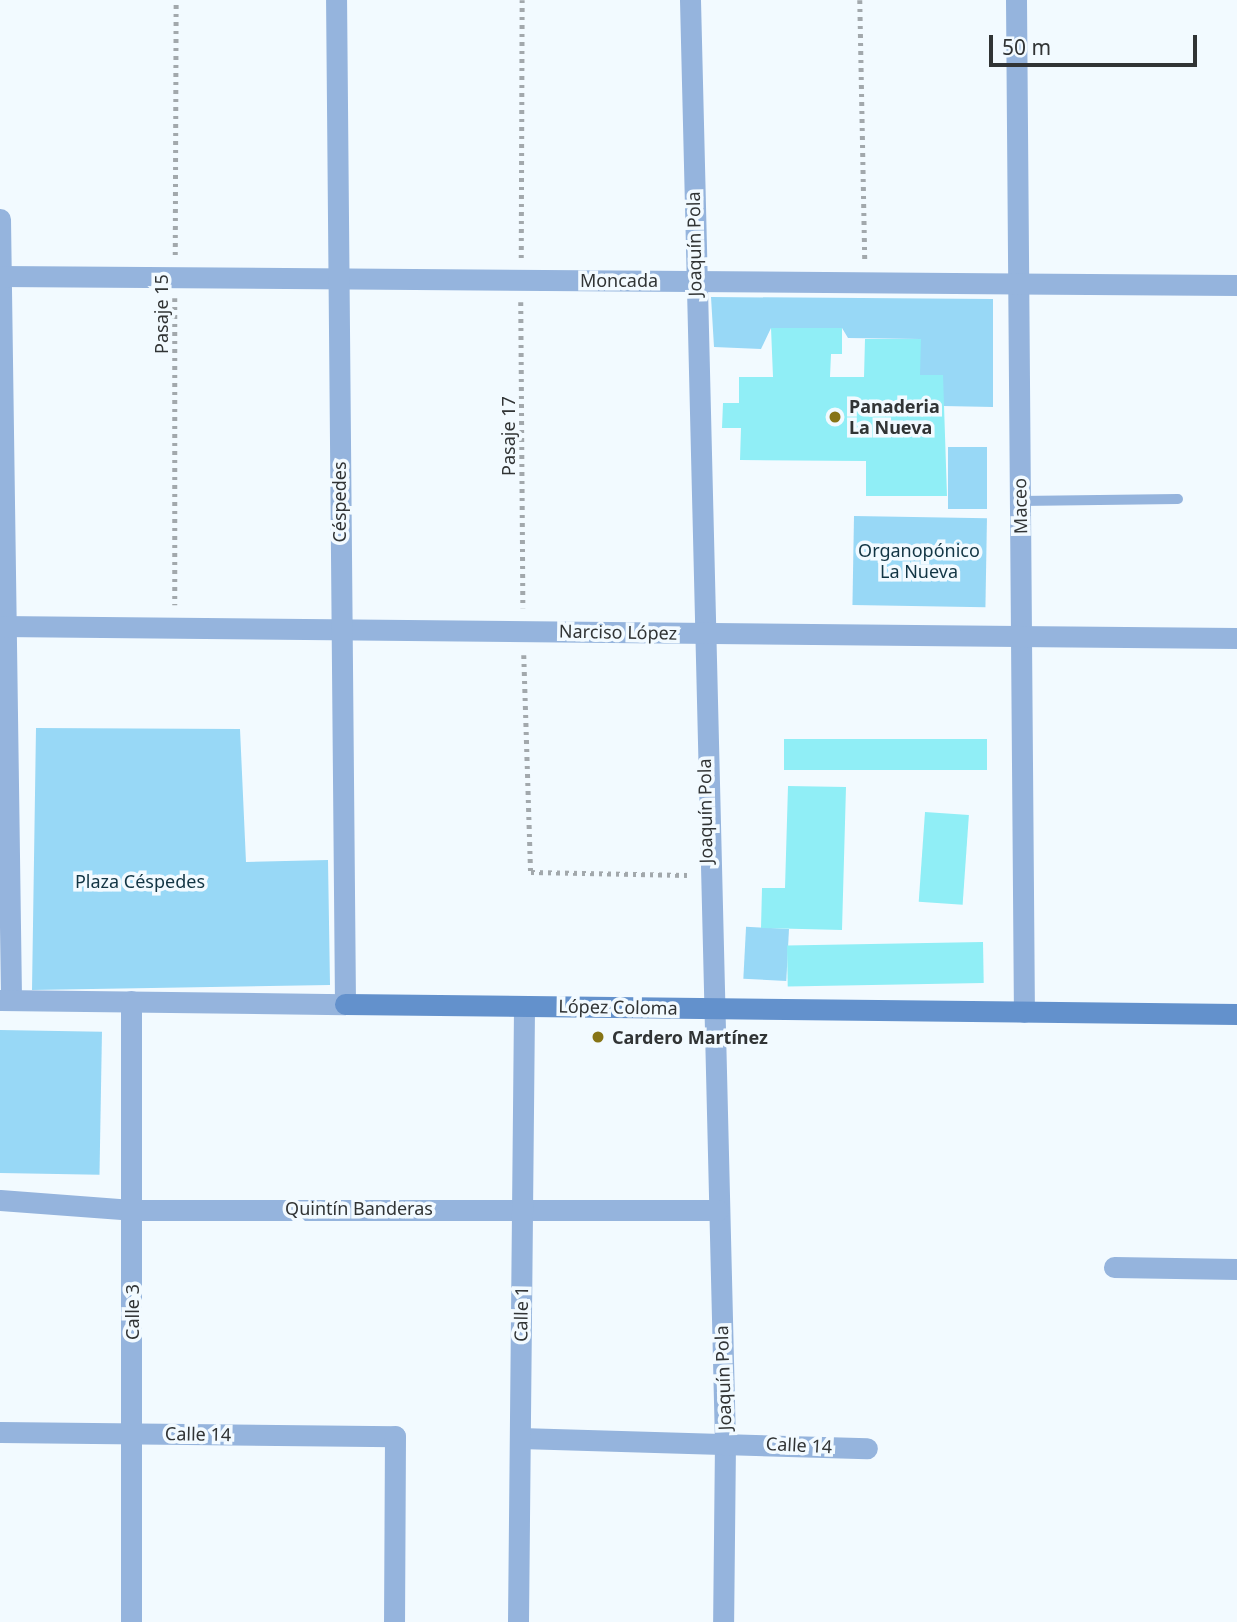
<!DOCTYPE html>
<html>
<head>
<meta charset="utf-8">
<style>
  body { margin:0 }
  #map { position:relative; width:1237px; height:1622px; overflow:hidden; background:#f2faff; font-family:"Noto Sans",sans-serif }
  div>[style] { position:absolute }
  .green>* { inset:0; background:#98d8f6; transform-origin:0 0 }
  .building>* { inset:0; background:#90eef6; transform-origin:0 0 }
  .path>* { height:4.5px; margin-top:-2.25px; transform-origin:0; background:repeating-linear-gradient(90deg,#a2a8ac 0 3.5px,transparent 0 8.5px) }
  .lane>* { height:10px; margin:-5px; padding:0 5px; transform-origin:5px; border-radius:5px; background:#95b4dd }
  .street>* { height:21px; margin:-10.5px; padding:0 10.5px; transform-origin:10.5px; border-radius:10.5px; background:#95b4dd }
  .secondary>* { height:21px; margin:-10.5px; padding:0 10.5px; transform-origin:10.5px; border-radius:10.5px; background:#6391cc }
  .dots>* { width:19px; height:19px; translate:-50% -50%; box-sizing:border-box; border:4px solid #f2faff; border-radius:50% }
  span { translate:-50% -50%; white-space:nowrap; text-align:center; line-height:1.15; -webkit-text-stroke:7px #f2faff; paint-order:stroke }
  .street-label { font-size:18px; color:#313435 }
  .poi-label { font-size:18px; color:#313435; font-weight:700 }
  .left { translate:0 -50%; text-align:left }
  .park-label { font-size:18px; color:#123544 }
  .scale { position:absolute; left:989px; top:35px; width:208px; height:32px; box-sizing:border-box; border:4px solid #313435; border-top:0; padding-left:9px; font-size:21px; line-height:24px; white-space:nowrap; color:#313435; -webkit-text-stroke:5px #f2faff; paint-order:stroke }
</style>
</head>
<body>
<div id="map">
  <div class="green">
    <i style="clip-path:polygon(711px 297px,993px 299px,993px 407px,943px 406px,943px 375px,920px 375px,920px 339px,848px 338px,842px 328px,771px 328px,761px 349px,714px 347px)"></i>
    <i style="left:948px;top:447px;width:39px;height:62px"></i>
    <i style="left:854px;top:516px;width:133px;height:89px;rotate:1deg"></i>
    <i style="clip-path:polygon(36px 728px,240px 729px,246px 862px,328px 860px,330px 985px,32px 990px)"></i>
    <i style="left:789px;top:929px;width:52px;height:43px;rotate:93deg"></i>
    <i style="left:0;top:1030px;width:102px;height:143px;rotate:1deg"></i>
  </div>
  <div class="building">
    <i style="clip-path:polygon(771px 328px,842px 328px,842px 354px,831px 354px,830px 377px,864px 377px,865px 339px,921px 339px,920px 375px,943px 375px,947px 496px,866px 496px,866px 461px,740px 460px,741px 428px,722px 428px,723px 403px,739px 403px,739px 377px,773px 377px)"></i>
    <i style="left:987px;top:739px;width:31px;height:203px;rotate:90deg"></i>
    <i style="clip-path:polygon(788px 786px,846px 787px,842px 930px,761px 928px,762px 888px,785px 888px)"></i>
    <i style="left:925px;top:812px;width:44px;height:90px;rotate:4deg"></i>
    <i style="left:983px;top:942px;width:41px;height:196px;rotate:89deg"></i>
  </div>
  <div class="path">
    <i style="left:860px;top:0;width:260px;rotate:88.9deg"></i>
    <i style="left:175px;top:255px;width:255px;rotate:-89.8deg"></i>
    <i style="left:521px;top:258px;width:258px;rotate:-89.8deg"></i>
    <i style="left:175px;top:298px;width:307px;rotate:90deg"></i>
    <i style="left:521px;top:302px;width:306px;rotate:89.6deg"></i>
    <i style="left:524px;top:655px;width:217px;rotate:88.2deg"></i>
    <i style="left:531px;top:872px;width:156px;rotate:1.1deg"></i>
  </div>
  <div class="lane">
    <i style="left:1020px;top:501px;width:158px;rotate:-0.7deg"></i>
  </div>
  <div class="street">
    <i style="left:690px;top:0;width:1442px;rotate:88.61deg"></i>
    <i style="left:725px;top:1442px;width:180px;rotate:90.6deg"></i>
    <i style="left:1016px;top:0;width:1012px;rotate:89.55deg"></i>
    <i style="left:0;top:219px;width:781px;rotate:89.19deg"></i>
    <i style="left:0;top:276px;width:1237px;rotate:0.42deg"></i>
    <i style="left:0;top:626px;width:1237px;rotate:0.56deg"></i>
    <i style="left:0;top:1000px;width:345px;rotate:0.7deg"></i>
    <i style="left:345px;top:1004px;width:1004px;rotate:-90.51deg"></i>
    <i style="left:0;top:1200px;width:132px;rotate:4.3deg"></i>
    <i style="left:132px;top:1210px;width:586px"></i>
    <i style="left:1114px;top:1267px;width:123px;rotate:0.9deg"></i>
    <i style="left:0;top:1432px;width:395px;rotate:0.6deg"></i>
    <i style="left:395px;top:1436px;width:186px;rotate:90.3deg"></i>
    <i style="left:520px;top:1438px;width:347px;rotate:1.7deg"></i>
    <i style="left:131px;top:1622px;width:621px;rotate:-90deg"></i>
    <i style="left:518px;top:1622px;width:616px;rotate:-89.44deg"></i>
  </div>
  <div class="secondary">
    <i style="left:345px;top:1004px;width:892px;rotate:0.64deg"></i>
  </div>
  <div class="dots">
    <i style="left:835px;top:417px;background:#867416"></i>
    <i style="left:598px;top:1037px;background:#867416"></i>
  </div>
  <div class="street-label">
    <span style="left:694px;top:244px;rotate:-91deg">Joaquín Pola</span>
    <span style="left:619px;top:280px">Moncada</span>
    <span style="left:161px;top:314px;rotate:-90deg">Pasaje 15</span>
    <span style="left:508px;top:436px;rotate:-90deg">Pasaje 17</span>
    <span style="left:339px;top:502px;rotate:-90deg">Céspedes</span>
    <span style="left:1020px;top:506px;rotate:-91deg">Maceo</span>
    <span style="left:618px;top:632px;rotate:1deg">Narciso López</span>
    <span style="left:705px;top:811px;rotate:-91deg">Joaquín Pola</span>
    <span style="left:618px;top:1007px;rotate:1deg">López Coloma</span>
    <span style="left:359px;top:1208px">Quintín Banderas</span>
    <span style="left:132px;top:1312px;rotate:-90deg">Calle 3</span>
    <span style="left:521px;top:1314px;rotate:-89deg">Calle 1</span>
    <span style="left:723px;top:1378px;rotate:-92deg">Joaquín Pola</span>
    <span style="left:198px;top:1434px;rotate:1deg">Calle 14</span>
    <span style="left:799px;top:1445px;rotate:3deg">Calle 14</span>
  </div>
  <div class="poi-label">
    <span class="left" style="left:849px;top:417px">Panaderia<br>La Nueva</span>
    <span class="left" style="left:612px;top:1037px">Cardero Martínez</span>
  </div>
  <div class="park-label">
    <span style="left:919px;top:561px">Organopónico<br>La Nueva</span>
    <span style="left:140px;top:881px">Plaza Céspedes</span>
  </div>
  <div class="scale">50 m</div>
</div>
</body>
</html>
